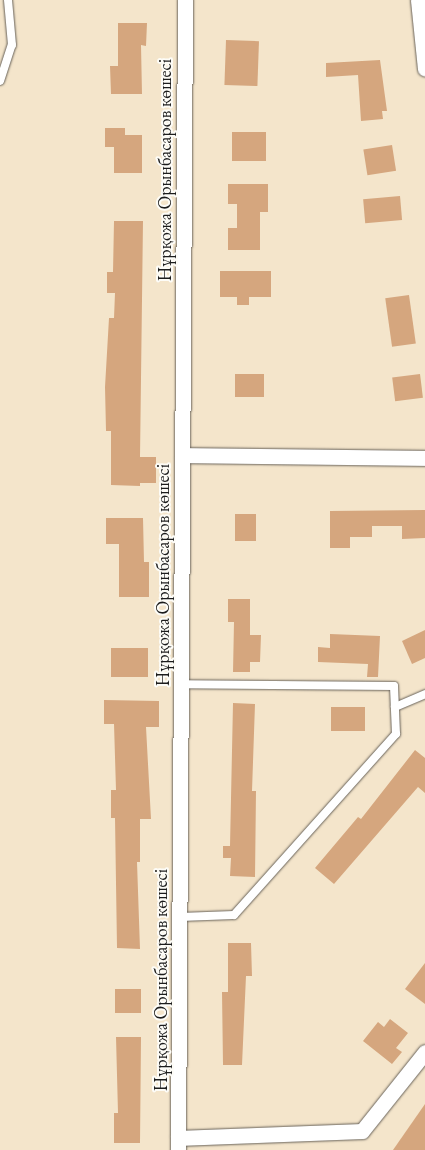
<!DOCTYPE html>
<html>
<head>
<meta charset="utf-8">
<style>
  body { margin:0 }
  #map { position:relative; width:425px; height:1150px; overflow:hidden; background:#f4e5cb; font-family:"EB Garamond",serif }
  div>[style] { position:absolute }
  .building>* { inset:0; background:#d5a67e; transform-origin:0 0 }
  .roads { filter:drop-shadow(0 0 1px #686259) drop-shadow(0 0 1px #686259) }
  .service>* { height:8px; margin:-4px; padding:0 4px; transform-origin:4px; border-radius:4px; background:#fff }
  .minor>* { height:15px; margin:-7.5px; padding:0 7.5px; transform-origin:7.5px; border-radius:7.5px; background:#fff }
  span { translate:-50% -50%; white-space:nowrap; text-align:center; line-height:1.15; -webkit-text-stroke:4px #fdfcf7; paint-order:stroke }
  .street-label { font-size:18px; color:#1c1c1c }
</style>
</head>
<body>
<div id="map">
  <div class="building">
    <i style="clip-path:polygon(118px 23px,147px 23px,146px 46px,141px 45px,142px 94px,111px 94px,110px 66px,118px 66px)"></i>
    <i style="left:226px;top:40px;width:33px;height:45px;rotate:2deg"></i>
    <i style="clip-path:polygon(380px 60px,387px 111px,382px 111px,383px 119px,361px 121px,358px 75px,326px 77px,326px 63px)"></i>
    <i style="clip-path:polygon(105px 128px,125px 128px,125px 135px,142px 135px,142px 173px,114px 173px,114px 147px,105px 147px)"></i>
    <i style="left:232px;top:132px;width:34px;height:29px"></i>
    <i style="left:392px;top:145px;width:26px;height:29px;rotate:81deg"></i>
    <i style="clip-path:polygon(228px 184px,268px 184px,268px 212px,260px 212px,260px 250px,228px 250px,228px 228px,237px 228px,237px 204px,228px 204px)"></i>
    <i style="left:400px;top:196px;width:24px;height:37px;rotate:85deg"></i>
    <i style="clip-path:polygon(114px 221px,143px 221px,140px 457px,156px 457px,156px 483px,140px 483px,140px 486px,111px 485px,111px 431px,106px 431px,105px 387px,109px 318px,114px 318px,115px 293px,107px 293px,107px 272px,113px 272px)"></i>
    <i style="clip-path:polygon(220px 271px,271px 271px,271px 297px,249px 297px,249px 305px,237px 305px,237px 297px,220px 297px)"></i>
    <i style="left:409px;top:295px;width:49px;height:24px;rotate:82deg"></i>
    <i style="left:235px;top:374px;width:29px;height:23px"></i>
    <i style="left:420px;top:374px;width:24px;height:28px;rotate:83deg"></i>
    <i style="clip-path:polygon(425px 510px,425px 538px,402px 539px,402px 526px,372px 526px,372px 537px,350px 537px,350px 548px,330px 548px,330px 511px)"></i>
    <i style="left:235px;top:514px;width:21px;height:27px"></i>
    <i style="clip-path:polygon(106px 518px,143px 518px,144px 562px,149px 562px,149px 597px,119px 597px,119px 544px,106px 544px)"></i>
    <i style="clip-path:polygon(228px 599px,250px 599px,250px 635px,261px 635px,260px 662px,250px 662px,250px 672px,233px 672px,234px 622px,228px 622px)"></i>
    <i style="clip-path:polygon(425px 630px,425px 658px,412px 664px,402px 641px)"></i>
    <i style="clip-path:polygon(330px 634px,380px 636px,378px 677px,367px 677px,368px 664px,318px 662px,318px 647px,330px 648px)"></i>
    <i style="left:148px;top:648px;width:29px;height:37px;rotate:90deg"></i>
    <i style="clip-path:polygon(104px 700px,159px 701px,159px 727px,146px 727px,151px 819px,140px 819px,140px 862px,137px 862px,140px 949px,117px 948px,115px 818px,111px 818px,111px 790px,116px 790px,114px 724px,104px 724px)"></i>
    <i style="clip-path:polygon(233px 703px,255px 704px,252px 791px,256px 791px,255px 877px,230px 876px,231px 858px,223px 858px,223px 846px,230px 846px)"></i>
    <i style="left:331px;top:707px;width:34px;height:24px"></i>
    <i style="clip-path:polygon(415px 750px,425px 758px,425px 793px,418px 787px,334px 884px,315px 868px,358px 817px,361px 819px)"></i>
    <i style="clip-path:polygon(228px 943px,251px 943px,252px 976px,246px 976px,242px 1065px,223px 1065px,222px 992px,228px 992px)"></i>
    <i style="clip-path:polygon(425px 963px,425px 1004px,405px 989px)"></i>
    <i style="left:115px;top:989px;width:26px;height:24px"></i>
    <i style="clip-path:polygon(390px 1019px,408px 1033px,396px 1048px,402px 1052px,392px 1064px,363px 1041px,378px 1022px,384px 1027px)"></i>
    <i style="clip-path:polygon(116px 1037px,141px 1037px,140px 1143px,114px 1143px,114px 1113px,118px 1113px)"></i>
    <i style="clip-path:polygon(425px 1104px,425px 1150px,393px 1150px)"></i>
  </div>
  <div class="roads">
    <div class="service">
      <i style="left:0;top:81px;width:38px;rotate:-72deg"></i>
      <i style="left:12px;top:45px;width:45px;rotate:-95.1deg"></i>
      <i style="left:395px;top:707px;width:33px;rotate:-23deg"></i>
      <i style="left:180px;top:917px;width:54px;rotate:-2.1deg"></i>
      <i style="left:234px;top:915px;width:243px;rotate:-48.2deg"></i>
      <i style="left:396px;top:734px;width:48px;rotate:-92.4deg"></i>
      <i style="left:394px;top:686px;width:213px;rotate:-179.5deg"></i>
    </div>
    <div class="minor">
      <i style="left:418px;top:0;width:69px;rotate:84.2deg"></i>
      <i style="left:182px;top:455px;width:243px;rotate:0.7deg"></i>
      <i style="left:178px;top:1138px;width:184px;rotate:-2.2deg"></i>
      <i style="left:362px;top:1131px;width:101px;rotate:-51.4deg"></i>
      <i style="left:178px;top:1150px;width:1150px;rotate:-89.65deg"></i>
    </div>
  </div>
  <div class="street-label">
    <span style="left:165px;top:170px;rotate:-90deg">Нұрқожа Орынбасаров көшесі</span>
    <span style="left:163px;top:575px;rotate:-90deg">Нұрқожа Орынбасаров көшесі</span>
    <span style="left:161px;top:980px;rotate:-90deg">Нұрқожа Орынбасаров көшесі</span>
  </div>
</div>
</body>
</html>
